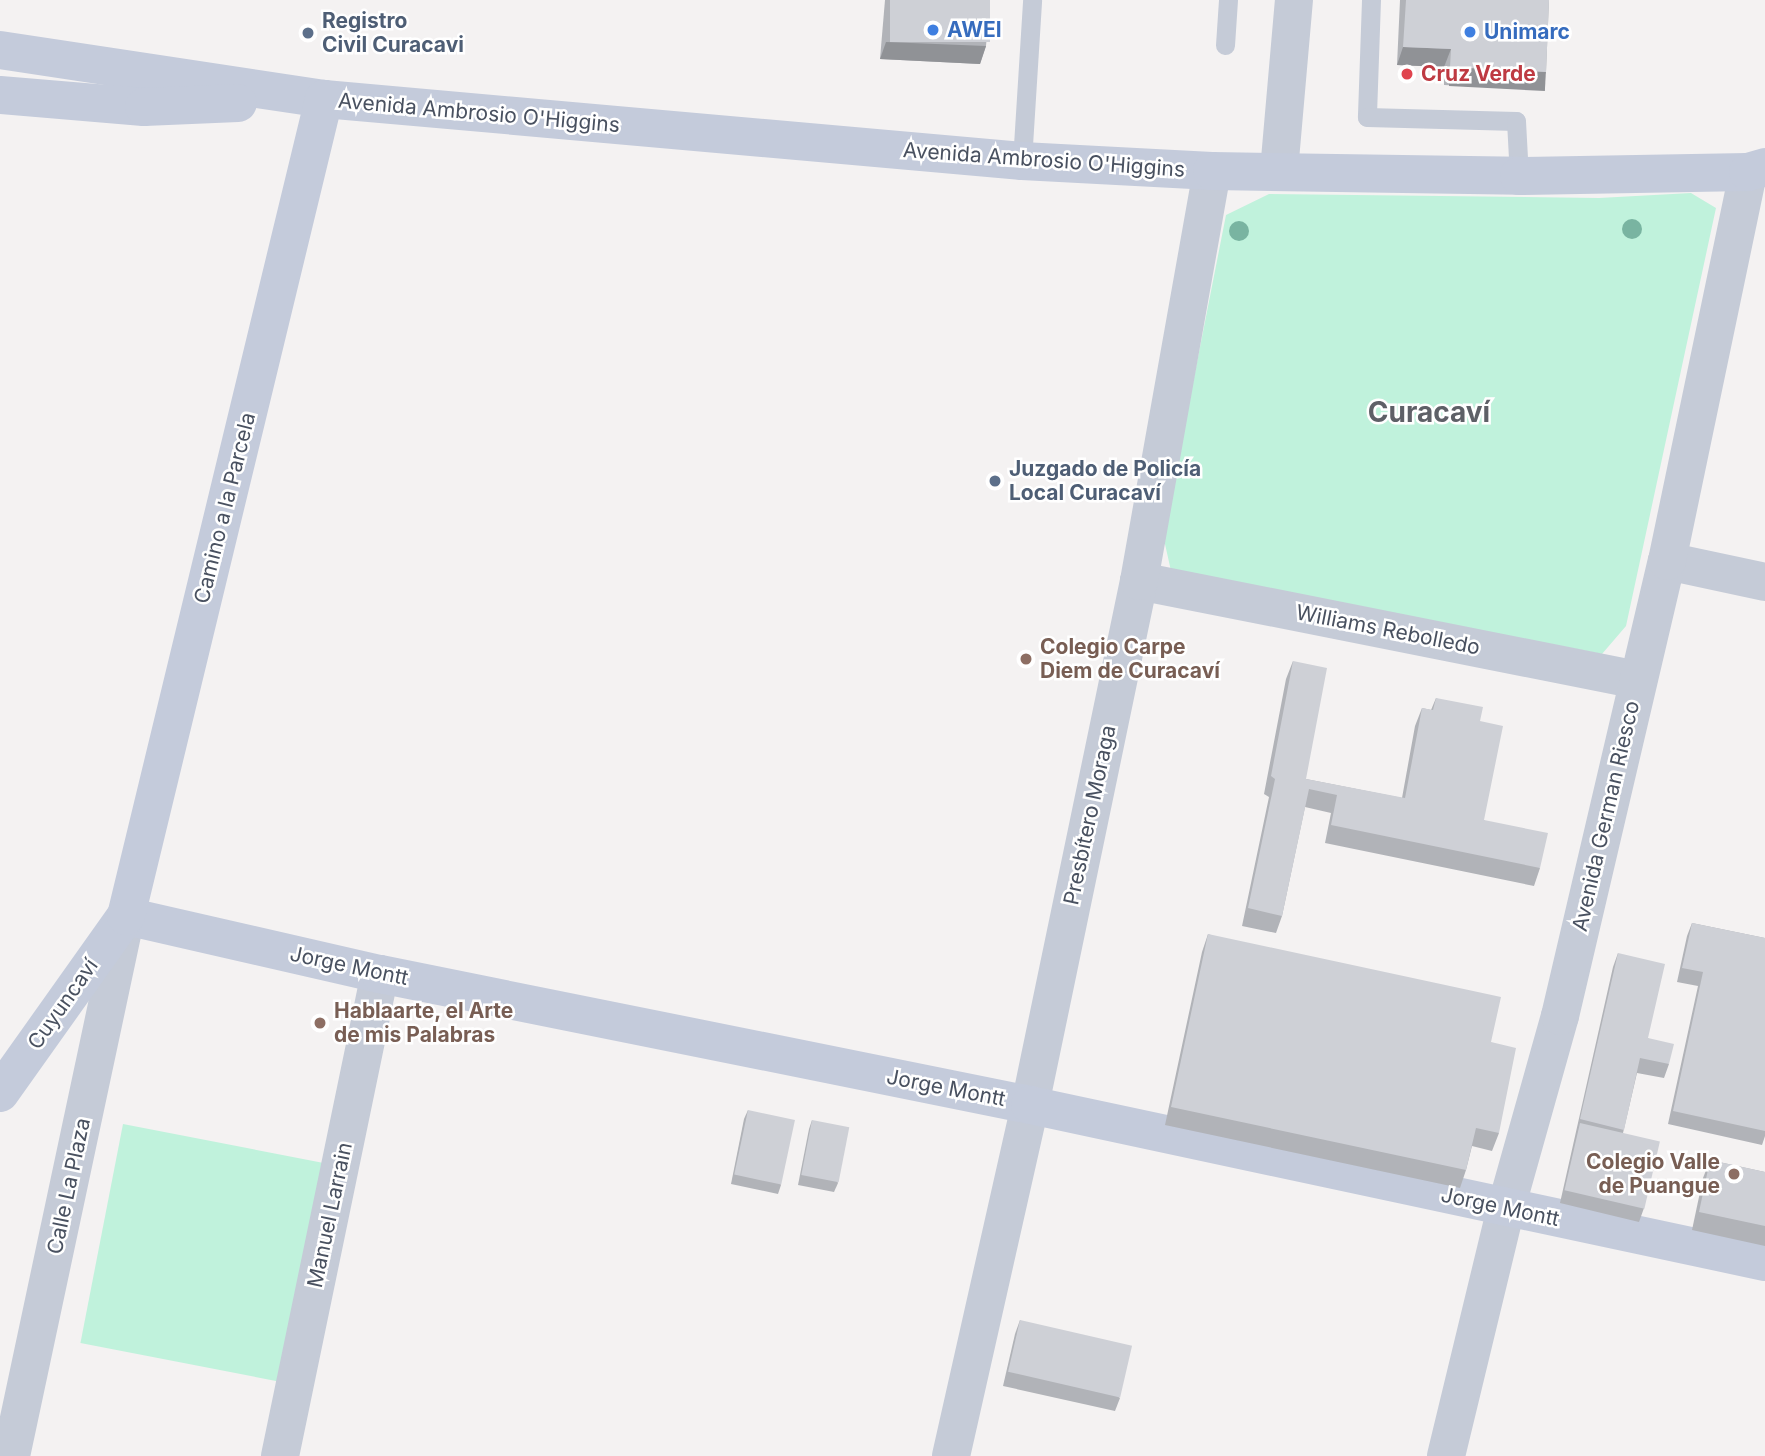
<!DOCTYPE html>
<html>
<head>
<meta charset="utf-8">
<style>
  body { margin:0 }
  #map { position:relative; width:1765px; height:1456px; overflow:hidden; background:#f4f2f2; font-family:Inter,sans-serif }
  div>[style] { position:absolute }
  .green>* { inset:0; background:#c0f2dc; transform-origin:0 0 }
  .lane>* { height:19px; margin:-9.5px; padding:0 9.5px; transform-origin:9.5px; border-radius:9.5px; background:#c5cbd7 }
  .street>* { height:38px; margin:-19px; padding:0 19px; transform-origin:19px; border-radius:19px; background:#c5cbd7 }
  .secondary>* { height:38px; margin:-19px; padding:0 19px; transform-origin:19px; border-radius:19px; background:#c4cbdb }
  .trees>* { width:20px; height:20px; margin:-10px; border-radius:50%; background:#79b4a1 }
  .wall>* { inset:0; background:#b1b3b8 }
  .shaded-wall>* { inset:0; background:#909296; transform-origin:0 0 }
  .building>* { inset:0; background:#ced0d6; transform-origin:0 0 }
  .dots>* { width:19px; height:19px; translate:-50% -50%; box-sizing:border-box; border:4px solid #fff; border-radius:50% }
  span { translate:-50% -50%; white-space:nowrap; text-align:center; line-height:1.15; -webkit-text-stroke:5px #fff; paint-order:stroke }
  .service-label { font-size:21px; color:#4e5e75; font-weight:700 }
  .left { translate:0 -50%; text-align:left }
  .shop-label { font-size:21px; color:#366cbe; font-weight:700 }
  .health-label { font-size:21px; color:#be3a42; font-weight:700 }
  .street-label { font-size:21px; color:#495160 }
  .education-label { font-size:21px; color:#785e54; font-weight:700 }
  .right { translate:-100% -50%; text-align:right }
  .district-label { font-size:28px; color:#5e6067; font-weight:700 }
</style>
</head>
<body>
<div id="map">
  <div class="green">
    <i style="clip-path:polygon(1691px 193px,1716px 208px,1626px 626px,1602px 654px,1171px 571px,1163px 535px,1226px 215px,1269px 194px,1599px 198px)"></i>
    <i style="left:123px;top:1124px;width:207px;height:223px;rotate:11deg"></i>
  </div>
  <div class="lane">
    <i style="left:1371px;top:0;width:117px;rotate:92deg"></i>
    <i style="left:1367px;top:117px;width:149px;rotate:1.5deg"></i>
    <i style="left:1516px;top:121px;width:55px;rotate:86.9deg"></i>
    <i style="left:1225px;top:45px;width:45px;rotate:-86.2deg"></i>
    <i style="left:1022px;top:161px;width:161px;rotate:-86.4deg"></i>
  </div>
  <div class="street">
    <i style="left:1279px;top:171px;width:172px;rotate:-85deg"></i>
    <i style="left:1667px;top:561px;width:100px;rotate:12.1deg"></i>
    <i style="left:1139px;top:581px;width:509px;rotate:11.22deg"></i>
    <i style="left:11px;top:1456px;width:552px;rotate:-77.98deg"></i>
    <i style="left:280px;top:1456px;width:492px;rotate:-78.3deg"></i>
    <i style="left:951px;top:1456px;width:360px;rotate:-77.3deg"></i>
    <i style="left:1030px;top:1105px;width:535px;rotate:-78.25deg"></i>
    <i style="left:1139px;top:581px;width:416px;rotate:-79.9deg"></i>
    <i style="left:1446px;top:1456px;width:255px;rotate:-76.4deg"></i>
    <i style="left:1506px;top:1208px;width:199px;rotate:-74.3deg"></i>
    <i style="left:1560px;top:1016px;width:467px;rotate:-76.8deg"></i>
    <i style="left:1667px;top:561px;width:397px;rotate:-78.2deg"></i>
  </div>
  <div class="secondary">
    <i style="left:0;top:50px;width:328px;rotate:8.6deg"></i>
    <i style="left:324px;top:99px;width:701px;rotate:5.08deg"></i>
    <i style="left:1022px;top:161px;width:190px;rotate:3deg"></i>
    <i style="left:1212px;top:171px;width:307px;rotate:0.9deg"></i>
    <i style="left:1519px;top:176px;width:229px;rotate:-1deg"></i>
    <i style="left:1748px;top:172px;width:18px;rotate:-16deg"></i>
    <i style="left:0;top:95px;width:144px;rotate:4.8deg"></i>
    <i style="left:144px;top:107px;width:94px;rotate:-2.4deg"></i>
    <i style="left:126px;top:916px;width:261px;rotate:12.9deg"></i>
    <i style="left:380px;top:974px;width:663px;rotate:11.39deg"></i>
    <i style="left:1030px;top:1105px;width:752px;rotate:12.06deg"></i>
    <i style="left:0;top:1093px;width:217px;rotate:-54.6deg"></i>
    <i style="left:126px;top:916px;width:841px;rotate:-76.38deg"></i>
  </div>
  <div class="trees">
    <i style="left:1632px;top:229px"></i>
    <i style="left:1239px;top:231px"></i>
  </div>
  <div class="wall">
    <i style="clip-path:polygon(885px 0,990px 0,986px 46px,980px 64px,880px 59px)"></i>
    <i style="clip-path:polygon(1400px 0,1549px 0,1546px 72px,1539px 90px,1444px 85px,1444px 67px,1397px 65px)"></i>
    <i style="clip-path:polygon(1293px 661px,1306px 779px,1402px 798px,1415px 726px,1422px 708px,1431px 710px,1436px 698px,1480px 721px,1484px 820px,1540px 868px,1534px 886px,1325px 843px,1331px 813px,1305px 807px,1282px 916px,1276px 933px,1242px 926px,1269px 797px,1264px 794px,1286px 679px)"></i>
    <i style="clip-path:polygon(1692px 923px,1765px 938px,1765px 1136px,1762px 1145px,1668px 1124px,1698px 986px,1677px 982px,1687px 936px)"></i>
    <i style="clip-path:polygon(1208px 934px,1491px 1042px,1499px 1133px,1492px 1151px,1472px 1146px,1466px 1170px,1460px 1188px,1165px 1125px,1202px 952px)"></i>
    <i style="clip-path:polygon(1618px 953px,1648px 1038px,1669px 1064px,1664px 1078px,1637px 1073px,1623px 1133px,1644px 1208px,1639px 1222px,1560px 1203px,1613px 967px)"></i>
    <i style="clip-path:polygon(748px 1110px,781px 1185px,778px 1194px,731px 1184px,744px 1119px)"></i>
    <i style="clip-path:polygon(812px 1120px,838px 1183px,834px 1192px,798px 1185px,809px 1129px)"></i>
    <i style="clip-path:polygon(1710px 1160px,1765px 1172px,1765px 1246px,1692px 1230px,1703px 1178px)"></i>
    <i style="clip-path:polygon(1020px 1320px,1120px 1398px,1115px 1411px,1003px 1386px,1015px 1334px)"></i>
  </div>
  <div class="shaded-wall">
    <i style="clip-path:polygon(886px 42px,986px 46px,980px 64px,880px 59px)"></i>
    <i style="clip-path:polygon(1403px 47px,1451px 49px,1444px 67px,1397px 65px)"></i>
    <i style="left:1450px;top:67px;width:96px;height:19px;rotate:3deg"></i>
  </div>
  <div class="building">
    <i style="left:890px;top:0;width:100px;height:42px"></i>
    <i style="clip-path:polygon(1406px 0,1549px 0,1546px 72px,1450px 67px,1451px 49px,1403px 47px)"></i>
    <i style="clip-path:polygon(1293px 661px,1327px 668px,1306px 779px,1405px 798px,1422px 708px,1433px 710px,1436px 698px,1483px 707px,1480px 721px,1503px 726px,1484px 820px,1548px 833px,1540px 868px,1331px 825px,1337px 795px,1309px 789px,1282px 916px,1248px 908px,1275px 779px,1271px 776px)"></i>
    <i style="clip-path:polygon(1692px 923px,1765px 938px,1765px 1131px,1673px 1111px,1703px 972px,1682px 968px)"></i>
    <i style="clip-path:polygon(1208px 934px,1501px 997px,1491px 1042px,1516px 1048px,1499px 1133px,1476px 1128px,1466px 1170px,1171px 1107px)"></i>
    <i style="clip-path:polygon(1618px 953px,1665px 964px,1648px 1038px,1674px 1044px,1669px 1064px,1640px 1058px,1624px 1130px,1580px 1119px)"></i>
    <i style="left:748px;top:1110px;width:48px;height:66px;rotate:12deg"></i>
    <i style="left:812px;top:1120px;width:38px;height:56px;rotate:11deg"></i>
    <i style="left:1580px;top:1123px;width:82px;height:69px;rotate:13deg"></i>
    <i style="clip-path:polygon(1710px 1160px,1765px 1172px,1765px 1226px,1699px 1212px)"></i>
    <i style="left:1020px;top:1320px;width:115px;height:53px;rotate:13deg"></i>
  </div>
  <div class="dots">
    <i style="left:933px;top:30px;background:#3f7fe0"></i>
    <i style="left:1470px;top:32px;background:#3f7fe0"></i>
    <i style="left:308px;top:33px;background:#5c6f8a"></i>
    <i style="left:1407px;top:74px;background:#e0444e"></i>
    <i style="left:995px;top:481px;background:#5c6f8a"></i>
    <i style="left:1026px;top:659px;background:#8d6e63"></i>
    <i style="left:320px;top:1023px;background:#8d6e63"></i>
    <i style="left:1734px;top:1174px;background:#8d6e63"></i>
  </div>
  <div class="service-label">
    <span class="left" style="left:322px;top:33px">Registro<br>Civil Curacavi</span>
    <span class="left" style="left:1009px;top:481px">Juzgado de Policía<br>Local Curacaví</span>
  </div>
  <div class="shop-label">
    <span class="left" style="left:947px;top:30px">AWEI</span>
    <span class="left" style="left:1484px;top:32px">Unimarc</span>
  </div>
  <div class="health-label">
    <span class="left" style="left:1421px;top:74px">Cruz Verde</span>
  </div>
  <div class="street-label">
    <span style="left:479px;top:113px;rotate:5deg">Avenida Ambrosio O'Higgins</span>
    <span style="left:1044px;top:160px;rotate:4deg">Avenida Ambrosio O'Higgins</span>
    <span style="left:225px;top:508px;rotate:-76deg">Camino a la Parcela</span>
    <span style="left:1388px;top:630px;rotate:11deg">Williams Rebolledo</span>
    <span style="left:1090px;top:815px;rotate:-78deg">Presbítero Moraga</span>
    <span style="left:1606px;top:816px;rotate:-77deg">Avenida German Riesco</span>
    <span style="left:349px;top:966px;rotate:12deg">Jorge Montt</span>
    <span style="left:63px;top:1004px;rotate:-55deg">Cuyuncaví</span>
    <span style="left:946px;top:1088px;rotate:11deg">Jorge Montt</span>
    <span style="left:69px;top:1186px;rotate:-78deg">Calle La Plaza</span>
    <span style="left:1500px;top:1207px;rotate:12deg">Jorge Montt</span>
    <span style="left:330px;top:1215px;rotate:-78deg">Manuel Larrain</span>
  </div>
  <div class="education-label">
    <span class="left" style="left:1040px;top:659px">Colegio Carpe<br>Diem de Curacaví</span>
    <span class="left" style="left:334px;top:1023px">Hablaarte, el Arte<br>de mis Palabras</span>
    <span class="right" style="left:1720px;top:1174px">Colegio Valle<br>de Puangue</span>
  </div>
  <div class="district-label">
    <span style="left:1429px;top:412px">Curacaví</span>
  </div>
</div>
</body>
</html>
